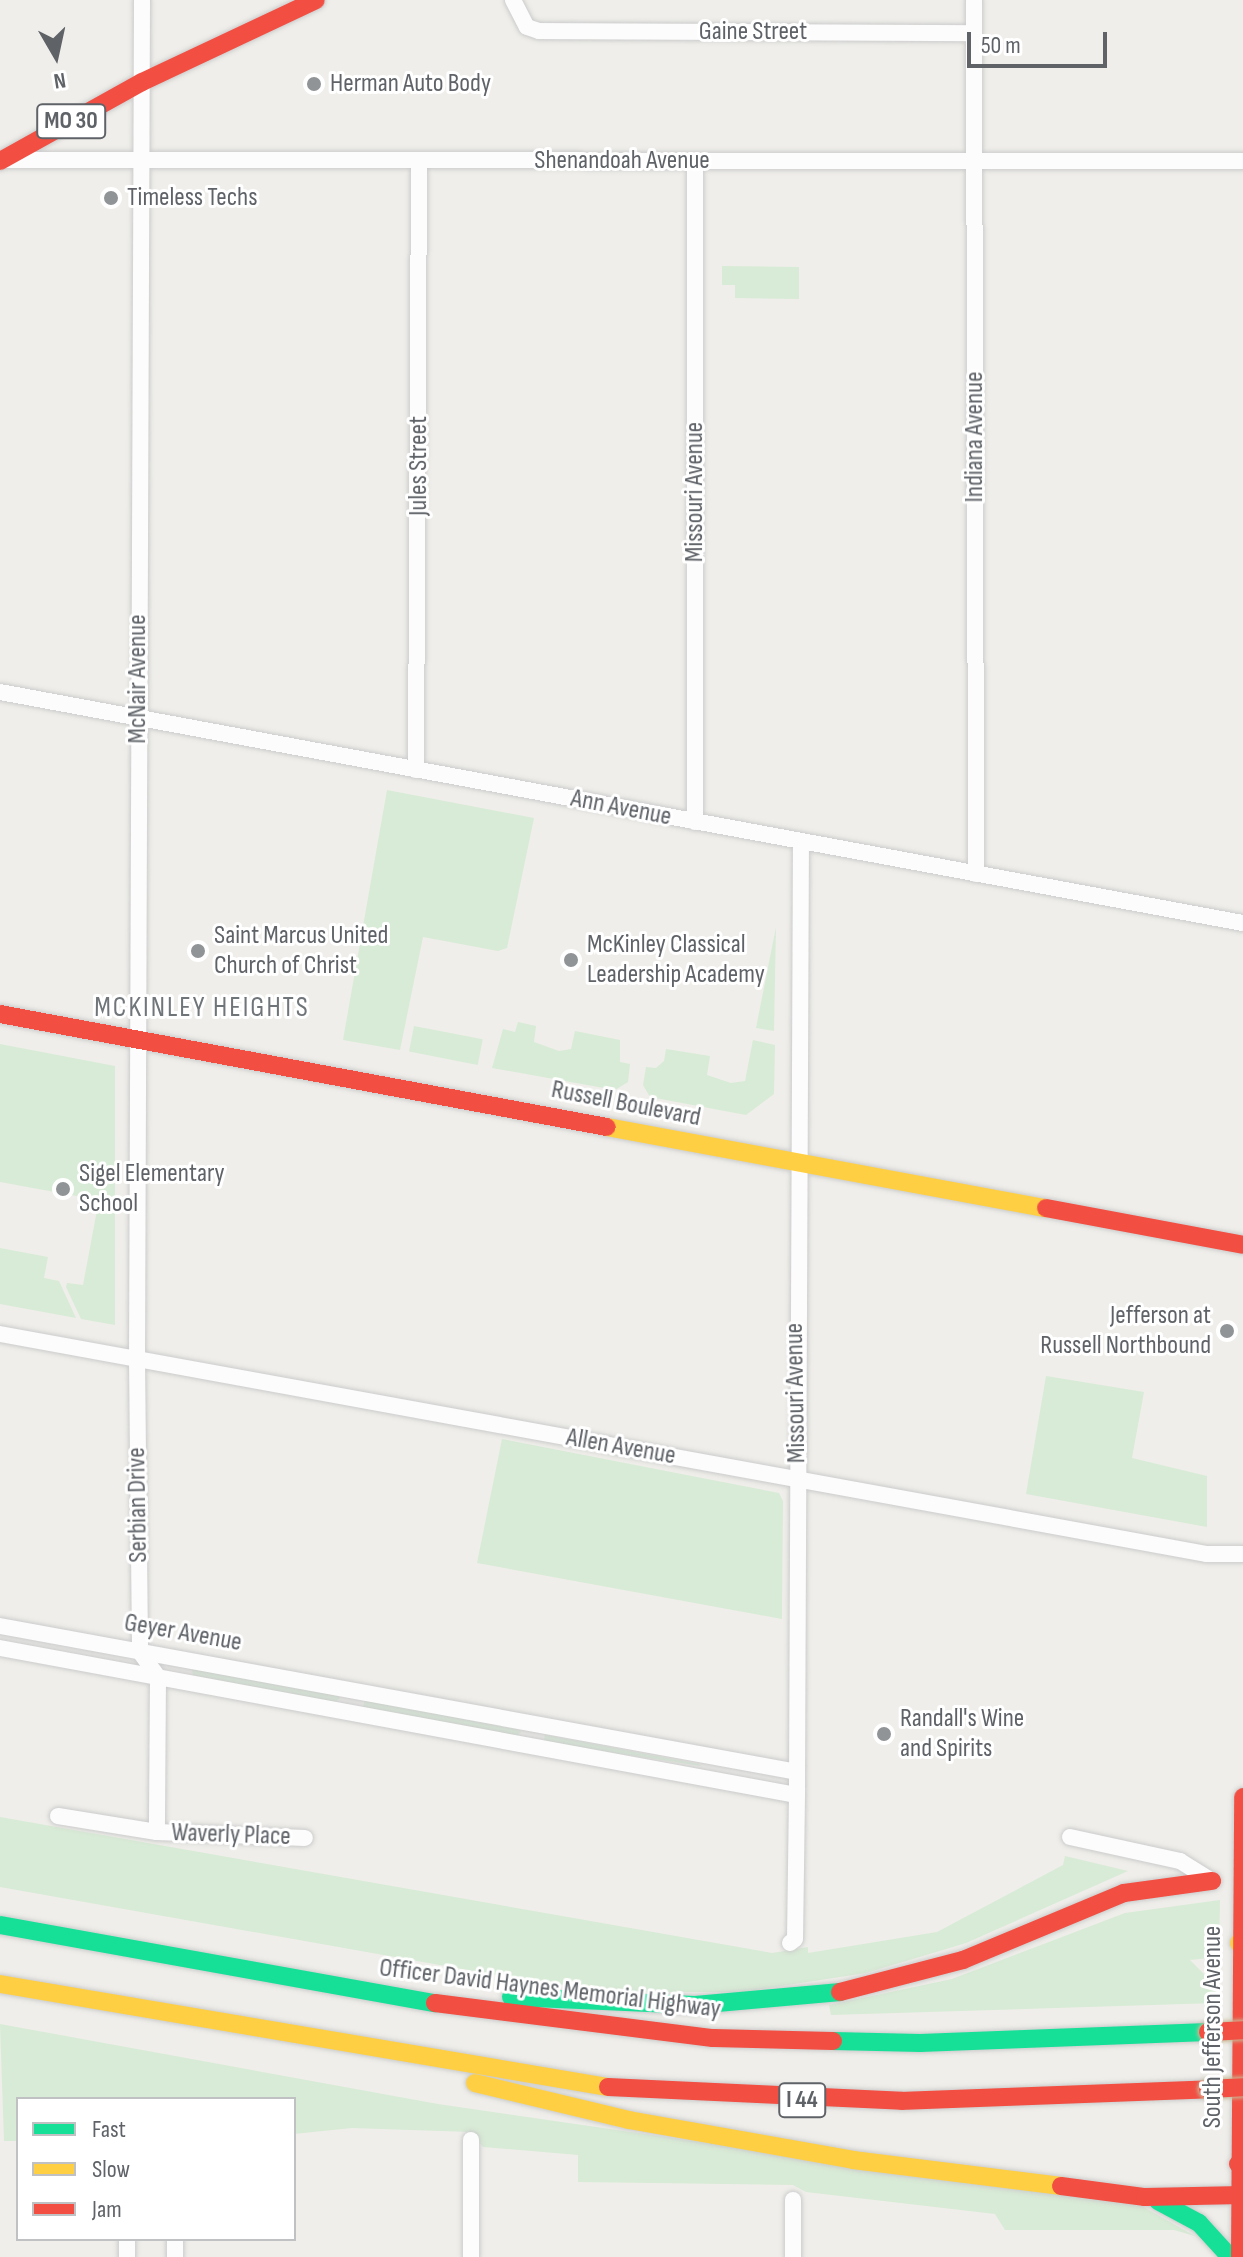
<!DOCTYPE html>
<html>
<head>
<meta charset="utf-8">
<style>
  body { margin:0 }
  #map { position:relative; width:1243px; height:2257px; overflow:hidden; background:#efeeea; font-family:"Sofia Sans Condensed",sans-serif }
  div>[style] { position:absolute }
  .green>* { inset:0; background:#d8ebd6; transform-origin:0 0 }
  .roads { filter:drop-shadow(0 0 2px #cbcccc) drop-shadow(0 0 2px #cbcccc) }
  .street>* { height:16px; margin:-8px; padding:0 8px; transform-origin:8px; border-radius:8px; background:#fdfcfc }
  .fast>* { height:18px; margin:-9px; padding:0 9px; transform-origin:9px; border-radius:9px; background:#16e098 }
  .slow>* { height:18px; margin:-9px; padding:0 9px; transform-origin:9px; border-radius:9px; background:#ffcf43 }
  .jam>* { height:18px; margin:-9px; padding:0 9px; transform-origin:9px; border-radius:9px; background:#f24e42 }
  .bridges { filter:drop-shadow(0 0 2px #c8b996) drop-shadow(0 0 2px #c8b996) }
  .jam-bridge>* { height:18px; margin:-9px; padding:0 9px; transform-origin:9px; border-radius:9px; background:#f24e42 }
  .dots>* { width:22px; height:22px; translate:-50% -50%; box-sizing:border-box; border:4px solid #fff; border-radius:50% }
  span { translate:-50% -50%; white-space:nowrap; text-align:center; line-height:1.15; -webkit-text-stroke:6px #fff; paint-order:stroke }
  .shield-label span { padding:2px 6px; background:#fff; border:2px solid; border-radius:6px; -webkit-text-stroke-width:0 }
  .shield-label { font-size:24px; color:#5f6368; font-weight:700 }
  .street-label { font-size:26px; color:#5f6368 }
  .poi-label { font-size:26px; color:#5f6368 }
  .left { translate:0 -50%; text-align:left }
  .right { translate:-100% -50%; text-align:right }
  .neighbourhood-label { font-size:28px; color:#70757a; letter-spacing:2px }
  .legend { position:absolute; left:16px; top:2097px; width:280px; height:144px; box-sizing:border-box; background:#fff; border:2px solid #bfc1c3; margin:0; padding:10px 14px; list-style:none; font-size:24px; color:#5f6368 }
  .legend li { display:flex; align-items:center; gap:16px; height:40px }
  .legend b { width:40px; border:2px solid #bfc1c3 }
  .north { position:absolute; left:16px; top:16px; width:80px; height:80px; -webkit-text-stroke:6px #fff; paint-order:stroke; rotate:171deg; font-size:22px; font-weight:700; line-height:32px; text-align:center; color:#5f6368 }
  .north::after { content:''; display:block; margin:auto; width:28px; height:36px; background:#5f6368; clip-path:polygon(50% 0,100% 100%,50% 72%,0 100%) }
  .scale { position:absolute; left:967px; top:32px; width:140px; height:36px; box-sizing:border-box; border:4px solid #5f6368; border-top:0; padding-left:10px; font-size:24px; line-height:28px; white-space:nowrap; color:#5f6368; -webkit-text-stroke:6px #fff; paint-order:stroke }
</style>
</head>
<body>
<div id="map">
  <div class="green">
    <i style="clip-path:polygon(722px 266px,799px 267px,799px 299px,735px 298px,735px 285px,722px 285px)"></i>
    <i style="clip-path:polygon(387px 790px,534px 818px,507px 948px,498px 951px,423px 937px,400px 1050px,343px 1040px)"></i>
    <i style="clip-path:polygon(776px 927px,774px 1031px,756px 1028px)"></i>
    <i style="clip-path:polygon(518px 1022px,536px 1026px,534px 1042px,559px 1051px,571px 1049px,575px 1031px,620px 1040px,620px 1062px,630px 1064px,628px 1082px,615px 1090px,492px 1068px,503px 1029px,515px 1032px)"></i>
    <i style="left:414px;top:1026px;width:70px;height:26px;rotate:11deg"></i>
    <i style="clip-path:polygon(753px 1040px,775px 1045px,774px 1094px,746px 1115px,650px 1097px,643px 1085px,646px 1067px,656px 1068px,664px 1061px,666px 1049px,710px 1056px,707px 1075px,731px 1083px,745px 1081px)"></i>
    <i style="clip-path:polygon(0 1044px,115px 1066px,115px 1203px,0 1182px)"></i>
    <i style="clip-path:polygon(97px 1210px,115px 1213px,115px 1325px,81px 1319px,66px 1287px,67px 1283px,83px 1285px)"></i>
    <i style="clip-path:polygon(0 1248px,48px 1257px,44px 1278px,59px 1281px,76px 1318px,0 1304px)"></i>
    <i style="clip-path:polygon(1046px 1376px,1144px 1392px,1132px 1458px,1207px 1476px,1207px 1527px,1026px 1494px)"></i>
    <i style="clip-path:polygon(502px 1439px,779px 1493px,783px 1501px,782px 1619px,477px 1563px)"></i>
    <i style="clip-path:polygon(192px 1669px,338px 1696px,340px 1698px,335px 1703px,193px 1675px)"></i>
    <i style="clip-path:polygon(365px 1700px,519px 1730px,521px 1732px,517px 1736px,363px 1707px)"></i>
    <i style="clip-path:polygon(545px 1735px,699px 1764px,701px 1766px,543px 1742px)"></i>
    <i style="clip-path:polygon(0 1817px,772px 1953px,808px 1947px,808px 1953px,937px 1932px,1063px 1865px,1065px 1856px,1128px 1871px,966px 1943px,866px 1973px,743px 1992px,624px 1992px,530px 1981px,0 1887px)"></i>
    <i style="clip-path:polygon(1220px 1900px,1219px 1957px,1190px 1960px,1216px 1986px,1216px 2003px,831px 2015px,829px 2005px,952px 1979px,1125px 1913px)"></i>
    <i style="clip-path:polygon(0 2024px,438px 2104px,1142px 2206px,1195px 2236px,1174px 2230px,1005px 2230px,995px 2214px,806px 2192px,793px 2185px,578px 2182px,578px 2155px,483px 2147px,471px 2132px,352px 2128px,294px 2134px,294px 2099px,18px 2099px,18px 2141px,4px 2141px)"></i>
  </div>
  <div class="roads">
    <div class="street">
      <i style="left:142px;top:0;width:1359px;rotate:90.21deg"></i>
      <i style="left:137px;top:1359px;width:293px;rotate:89.4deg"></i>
      <i style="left:140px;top:1652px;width:31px;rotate:54deg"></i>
      <i style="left:158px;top:1677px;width:155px;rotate:90.4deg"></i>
      <i style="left:513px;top:0;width:30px;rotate:63deg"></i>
      <i style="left:527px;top:27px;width:13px;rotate:18deg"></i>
      <i style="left:539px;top:31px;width:435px;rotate:0.3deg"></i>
      <i style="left:974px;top:0;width:874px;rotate:89.87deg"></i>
      <i style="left:6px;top:160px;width:1237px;rotate:0.05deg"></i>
      <i style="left:0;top:692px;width:1264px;rotate:10.53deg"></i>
      <i style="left:416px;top:770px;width:609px;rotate:-89.72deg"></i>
      <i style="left:695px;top:822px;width:661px;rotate:-90deg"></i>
      <i style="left:0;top:1334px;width:1227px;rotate:10.33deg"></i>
      <i style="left:1207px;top:1554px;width:36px"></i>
      <i style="left:0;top:1626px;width:810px;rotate:10.38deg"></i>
      <i style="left:0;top:1648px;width:809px;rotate:10.46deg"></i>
      <i style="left:58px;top:1816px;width:100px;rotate:9.2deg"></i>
      <i style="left:157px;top:1832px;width:148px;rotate:2.3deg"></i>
      <i style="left:1070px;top:1837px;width:113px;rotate:12.3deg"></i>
      <i style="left:1180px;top:1861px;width:36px;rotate:32deg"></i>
      <i style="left:790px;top:1943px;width:6px;rotate:-39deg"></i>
      <i style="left:795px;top:1939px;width:151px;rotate:-89.2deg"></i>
      <i style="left:797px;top:1788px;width:946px;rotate:-89.76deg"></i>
      <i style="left:127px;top:2257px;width:18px;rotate:-90deg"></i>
      <i style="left:175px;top:2257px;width:18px;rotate:-90deg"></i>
      <i style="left:471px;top:2257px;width:117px;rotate:-90deg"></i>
      <i style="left:793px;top:2257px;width:57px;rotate:-90deg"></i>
    </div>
    <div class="fast">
      <i style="left:0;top:1925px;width:442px;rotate:10.2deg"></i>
      <i style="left:511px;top:1997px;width:184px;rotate:2.5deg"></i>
      <i style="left:695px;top:2005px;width:146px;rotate:-5.1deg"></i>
      <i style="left:833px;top:2041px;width:87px;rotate:1.3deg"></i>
      <i style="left:920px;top:2043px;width:288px;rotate:-2.2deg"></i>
      <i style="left:1158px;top:2201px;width:47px;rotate:28.2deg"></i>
      <i style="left:1199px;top:2223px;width:46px;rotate:47.6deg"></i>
    </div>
    <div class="slow">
      <i style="left:607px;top:1127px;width:446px;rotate:10.5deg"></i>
      <i style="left:1239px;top:1943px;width:7px;rotate:-56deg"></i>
      <i style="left:0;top:1984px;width:617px;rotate:9.62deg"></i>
      <i style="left:475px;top:2083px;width:158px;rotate:13.5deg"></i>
      <i style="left:629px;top:2120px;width:228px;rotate:10.1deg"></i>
      <i style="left:853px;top:2160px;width:210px;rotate:7.1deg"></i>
    </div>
    <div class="jam">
      <i style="left:0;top:161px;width:162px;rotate:-29.1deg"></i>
      <i style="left:142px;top:82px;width:192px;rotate:-25.2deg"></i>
      <i style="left:0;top:1014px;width:617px;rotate:10.55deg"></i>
      <i style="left:1046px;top:1208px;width:200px;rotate:10.6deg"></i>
      <i style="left:840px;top:1992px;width:127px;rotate:-14.6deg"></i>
      <i style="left:963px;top:1960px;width:174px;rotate:-22.6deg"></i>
      <i style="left:1124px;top:1893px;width:89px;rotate:-7.8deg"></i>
      <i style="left:435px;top:2003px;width:280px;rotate:7.2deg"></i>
      <i style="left:713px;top:2038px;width:120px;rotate:1.4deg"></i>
      <i style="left:608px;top:2087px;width:294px;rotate:2.7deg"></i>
      <i style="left:902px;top:2101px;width:306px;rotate:-2.2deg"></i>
      <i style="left:1238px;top:2164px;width:7px;rotate:45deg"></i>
      <i style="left:1061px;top:2186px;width:85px;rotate:7.5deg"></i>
      <i style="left:1145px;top:2197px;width:98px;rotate:-1.2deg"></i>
      <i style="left:1240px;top:2257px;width:460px;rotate:-89.6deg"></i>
    </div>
  </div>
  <div class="bridges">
    <div class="jam-bridge">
      <i style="left:1208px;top:2032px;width:35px;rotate:-3deg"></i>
      <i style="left:1208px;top:2089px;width:35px;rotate:-3deg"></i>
    </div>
  </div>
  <div class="dots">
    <i style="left:314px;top:84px;background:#919496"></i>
    <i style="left:111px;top:198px;background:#919496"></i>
    <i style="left:198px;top:951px;background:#919496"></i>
    <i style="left:571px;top:960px;background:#919496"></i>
    <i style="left:63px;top:1189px;background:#919496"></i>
    <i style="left:1227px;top:1331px;background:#919496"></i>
    <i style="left:884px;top:1734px;background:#919496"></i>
  </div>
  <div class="shield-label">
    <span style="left:71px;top:121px">MO 30</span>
    <span style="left:802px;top:2100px">I 44</span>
  </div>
  <div class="street-label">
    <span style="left:753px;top:32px">Gaine Street</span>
    <span style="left:622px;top:161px">Shenandoah Avenue</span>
    <span style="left:975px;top:437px;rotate:-90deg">Indiana Avenue</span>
    <span style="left:419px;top:466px;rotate:-90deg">Jules Street</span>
    <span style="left:695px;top:492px;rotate:-90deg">Missouri Avenue</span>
    <span style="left:138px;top:679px;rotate:-90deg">McNair Avenue</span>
    <span style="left:621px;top:808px;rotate:11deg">Ann Avenue</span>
    <span style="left:626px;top:1104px;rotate:11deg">Russell Boulevard</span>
    <span style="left:796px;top:1393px;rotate:-91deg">Missouri Avenue</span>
    <span style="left:621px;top:1447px;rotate:10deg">Allen Avenue</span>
    <span style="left:138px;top:1505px;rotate:-91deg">Serbian Drive</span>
    <span style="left:183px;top:1633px;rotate:10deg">Geyer Avenue</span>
    <span style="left:231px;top:1835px;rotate:2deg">Waverly Place</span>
    <span style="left:550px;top:1989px;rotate:7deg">Officer David Haynes Memorial Highway</span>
    <span style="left:1213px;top:2027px;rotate:-90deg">South Jefferson Avenue</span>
  </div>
  <div class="poi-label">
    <span class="left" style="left:330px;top:84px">Herman Auto Body</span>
    <span class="left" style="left:127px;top:198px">Timeless Techs</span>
    <span class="left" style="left:214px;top:951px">Saint Marcus United<br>Church of Christ</span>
    <span class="left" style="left:587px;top:960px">McKinley Classical<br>Leadership Academy</span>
    <span class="left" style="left:79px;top:1189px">Sigel Elementary<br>School</span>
    <span class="right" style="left:1211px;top:1331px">Jefferson at<br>Russell Northbound</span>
    <span class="left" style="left:900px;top:1734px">Randall's Wine<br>and Spirits</span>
  </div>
  <div class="neighbourhood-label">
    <span style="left:202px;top:1008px">MCKINLEY HEIGHTS</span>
  </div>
  <ul class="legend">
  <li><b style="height:10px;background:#16e098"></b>Fast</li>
  <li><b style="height:10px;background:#ffcf43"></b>Slow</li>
  <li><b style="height:10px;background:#f24e42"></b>Jam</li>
  </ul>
  <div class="north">N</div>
  <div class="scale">50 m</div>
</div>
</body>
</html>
